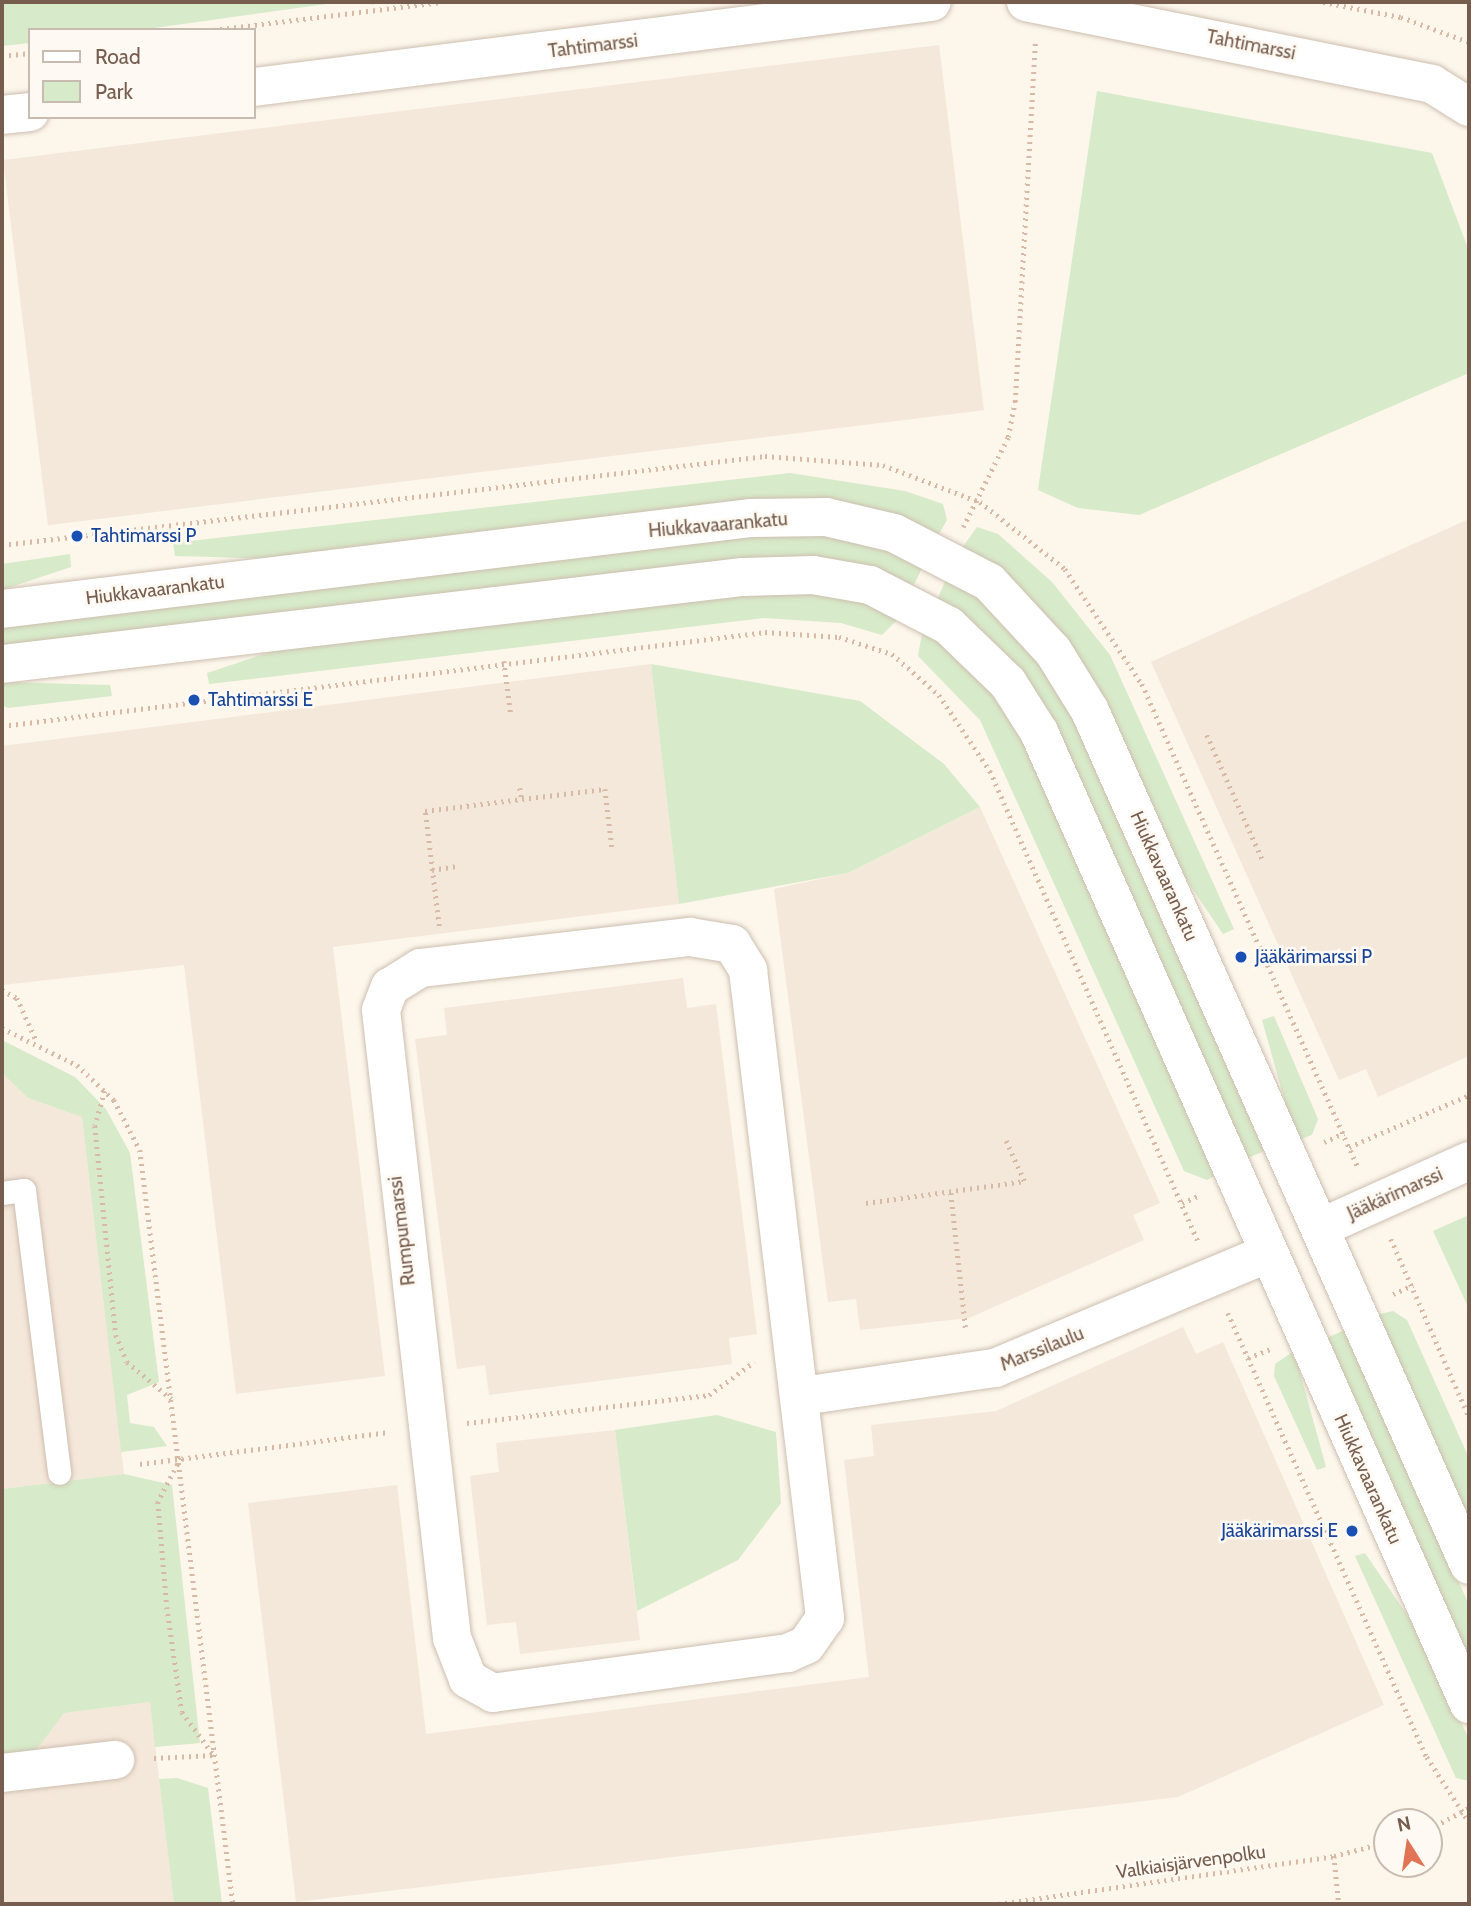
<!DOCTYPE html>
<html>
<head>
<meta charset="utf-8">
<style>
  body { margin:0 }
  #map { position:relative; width:1471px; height:1906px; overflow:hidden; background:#fcf6eb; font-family:Cabin,sans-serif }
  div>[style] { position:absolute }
  .residential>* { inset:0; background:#f4e8da; transform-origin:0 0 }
  .green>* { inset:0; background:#d7eac9 }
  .path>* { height:4.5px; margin-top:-2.25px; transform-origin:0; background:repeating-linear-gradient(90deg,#d7b9a6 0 2px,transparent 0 7px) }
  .roads { filter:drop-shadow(0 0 2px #cebeb0) drop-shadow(0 0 2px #cebeb0) }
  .service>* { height:23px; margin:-11.5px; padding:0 11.5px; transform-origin:11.5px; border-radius:11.5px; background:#fff }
  .minor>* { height:38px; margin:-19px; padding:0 19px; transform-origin:19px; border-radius:19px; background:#fff }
  .tertiary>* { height:38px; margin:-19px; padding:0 19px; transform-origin:19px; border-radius:19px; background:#fff }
  .dots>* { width:19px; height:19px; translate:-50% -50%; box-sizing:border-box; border:4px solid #fef9f2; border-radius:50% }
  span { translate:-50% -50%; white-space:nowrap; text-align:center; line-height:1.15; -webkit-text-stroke:5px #fef9f2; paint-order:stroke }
  .street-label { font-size:19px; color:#775d4e }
  .transit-label { font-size:19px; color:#164399 }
  .left { translate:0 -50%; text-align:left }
  .right { translate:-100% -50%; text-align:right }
  .frame { position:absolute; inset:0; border:4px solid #775d4e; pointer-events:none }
  .legend { position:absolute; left:28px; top:28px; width:228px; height:91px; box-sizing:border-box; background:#fef9f2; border:2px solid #c8bbb0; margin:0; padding:9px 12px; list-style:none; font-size:21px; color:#775d4e }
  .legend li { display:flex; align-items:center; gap:14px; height:35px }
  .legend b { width:35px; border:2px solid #c8bbb0 }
  .north { position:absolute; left:1373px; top:1808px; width:70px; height:70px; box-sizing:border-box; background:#fef9f2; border:2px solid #c8bbb0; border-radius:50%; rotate:348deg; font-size:19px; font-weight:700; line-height:28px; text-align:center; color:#775d4e }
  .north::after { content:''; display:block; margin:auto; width:24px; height:32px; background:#e17455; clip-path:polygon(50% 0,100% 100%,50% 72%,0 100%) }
</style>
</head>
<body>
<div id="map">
  <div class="residential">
    <i style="left:939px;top:45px;width:368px;height:943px;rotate:83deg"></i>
    <i style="clip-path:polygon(1469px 519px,1469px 1056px,1378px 1097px,1366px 1069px,1339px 1080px,1151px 662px)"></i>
    <i style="clip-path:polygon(651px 664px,679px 904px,333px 947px,385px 1376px,236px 1394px,184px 965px,2px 985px,2px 746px)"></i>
    <i style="clip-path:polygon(980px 807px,1160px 1203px,1133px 1215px,1144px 1240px,969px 1318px,860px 1330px,856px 1299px,828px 1302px,774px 889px,848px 873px)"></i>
    <i style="clip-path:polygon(683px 978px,687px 1008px,716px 1004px,757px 1334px,729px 1338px,732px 1364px,489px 1395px,485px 1365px,457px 1369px,415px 1039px,447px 1035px,444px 1008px)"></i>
    <i style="clip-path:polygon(2px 1073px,28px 1098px,82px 1117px,124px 1474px,2px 1489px)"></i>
    <i style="clip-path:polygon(1183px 1327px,1196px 1354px,1223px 1342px,1384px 1705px,1178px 1797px,296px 1902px,248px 1503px,397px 1485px,426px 1734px,869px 1677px,844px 1460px,874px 1456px,871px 1425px,996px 1411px)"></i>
    <i style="clip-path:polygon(615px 1430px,640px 1640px,520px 1654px,516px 1622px,487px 1625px,470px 1476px,499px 1472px,496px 1443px)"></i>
    <i style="clip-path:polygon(150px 1702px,174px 1904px,2px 1904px,2px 1757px,34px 1753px,63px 1713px)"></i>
  </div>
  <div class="green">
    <i style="clip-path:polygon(341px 2px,140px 30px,30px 30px,30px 43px,2px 46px,2px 3px)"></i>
    <i style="clip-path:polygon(1097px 91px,1432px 153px,1469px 251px,1469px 373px,1139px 515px,1078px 508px,1038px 490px)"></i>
    <i style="clip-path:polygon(790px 473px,905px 491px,943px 504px,947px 520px,938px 536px,902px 521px,289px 559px,175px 556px,173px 543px)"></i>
    <i style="clip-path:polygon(977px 527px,998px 534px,1052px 582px,1110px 655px,1234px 929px,1223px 934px,962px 548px)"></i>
    <i style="clip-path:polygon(749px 534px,842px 536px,925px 562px,913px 587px,889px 577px,2px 650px,2px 622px)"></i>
    <i style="clip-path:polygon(70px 554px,71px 567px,2px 590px,2px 564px)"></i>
    <i style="clip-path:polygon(948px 575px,976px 594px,1057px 685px,1267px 1150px,1243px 1160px,1049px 726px,937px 600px)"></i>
    <i style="clip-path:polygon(759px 590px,850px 596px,902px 615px,882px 635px,841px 623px,764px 618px,209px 684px,207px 673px,288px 646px)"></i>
    <i style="clip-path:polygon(923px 628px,971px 664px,1023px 737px,1216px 1175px,1207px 1180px,1184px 1171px,980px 720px,918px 656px)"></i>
    <i style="clip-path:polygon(651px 664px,860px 701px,944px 764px,980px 807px,848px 873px,679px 904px)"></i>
    <i style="clip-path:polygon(2px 682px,110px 685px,112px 696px,8px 708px,2px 705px)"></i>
    <i style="clip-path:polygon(1274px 1016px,1318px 1119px,1312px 1135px,1296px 1141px,1262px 1020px)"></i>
    <i style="clip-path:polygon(2px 1040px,75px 1077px,106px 1109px,130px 1153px,159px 1382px,127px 1395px,130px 1423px,154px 1427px,167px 1446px,121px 1452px,82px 1117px,28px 1098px,2px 1073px)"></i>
    <i style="clip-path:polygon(1469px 1215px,1469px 1309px,1433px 1231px)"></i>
    <i style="clip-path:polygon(1393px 1311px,1407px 1320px,1469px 1458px,1469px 1532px,1376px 1315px)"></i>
    <i style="clip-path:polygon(1347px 1329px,1469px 1605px,1469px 1669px,1322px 1340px)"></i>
    <i style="clip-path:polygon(1294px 1351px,1326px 1467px,1317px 1470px,1274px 1376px,1275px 1364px)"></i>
    <i style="clip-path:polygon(717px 1415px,776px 1432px,781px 1503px,738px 1560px,637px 1611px,615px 1430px)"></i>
    <i style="clip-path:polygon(124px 1474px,172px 1485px,200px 1743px,155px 1747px,150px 1702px,64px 1713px,34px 1753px,2px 1756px,2px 1489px)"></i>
    <i style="clip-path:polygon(1365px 1553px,1420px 1634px,1469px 1739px,1469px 1781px,1456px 1778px,1355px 1556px)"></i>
    <i style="clip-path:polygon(177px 1778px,208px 1788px,222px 1904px,174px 1904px,159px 1779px)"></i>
  </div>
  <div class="path">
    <i style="left:375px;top:2px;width:7px;rotate:82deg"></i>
    <i style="left:1323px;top:2px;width:79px;rotate:10.9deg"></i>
    <i style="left:1401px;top:17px;width:72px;rotate:20.2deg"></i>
    <i style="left:213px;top:30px;width:230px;rotate:-7deg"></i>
    <i style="left:2px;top:56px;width:28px;rotate:-6deg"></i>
    <i style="left:963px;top:527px;width:101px;rotate:-63.4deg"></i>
    <i style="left:1008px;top:437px;width:36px;rotate:-79deg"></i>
    <i style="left:1015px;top:402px;width:359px;rotate:-86.8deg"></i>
    <i style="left:2px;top:545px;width:768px;rotate:-6.65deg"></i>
    <i style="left:765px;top:456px;width:118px;rotate:4.4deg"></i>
    <i style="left:883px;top:465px;width:104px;rotate:20.9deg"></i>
    <i style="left:980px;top:502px;width:108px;rotate:38.2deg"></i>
    <i style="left:1065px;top:569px;width:138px;rotate:56.2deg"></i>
    <i style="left:1142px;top:684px;width:529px;rotate:65.91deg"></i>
    <i style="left:504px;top:661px;width:54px;rotate:82.6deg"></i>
    <i style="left:2px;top:726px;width:769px;rotate:-7.02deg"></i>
    <i style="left:765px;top:632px;width:74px;rotate:3.9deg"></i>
    <i style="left:839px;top:637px;width:56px;rotate:17.8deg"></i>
    <i style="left:892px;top:654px;width:62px;rotate:41.1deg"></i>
    <i style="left:939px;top:695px;width:92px;rotate:56.1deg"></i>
    <i style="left:990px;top:771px;width:514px;rotate:66.13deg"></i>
    <i style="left:1207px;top:735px;width:138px;rotate:66deg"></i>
    <i style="left:520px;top:788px;width:12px;rotate:81deg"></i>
    <i style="left:432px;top:870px;width:25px;rotate:-9deg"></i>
    <i style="left:439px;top:926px;width:116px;rotate:-96.9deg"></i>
    <i style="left:425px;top:811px;width:181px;rotate:-7deg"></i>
    <i style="left:605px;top:789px;width:58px;rotate:83.1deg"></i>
    <i style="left:2px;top:990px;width:17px;rotate:28deg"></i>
    <i style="left:17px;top:998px;width:48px;rotate:65.6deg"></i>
    <i style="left:2px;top:1028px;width:84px;rotate:26.3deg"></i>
    <i style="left:77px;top:1065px;width:51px;rotate:43.4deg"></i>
    <i style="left:114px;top:1100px;width:56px;rotate:62.5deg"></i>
    <i style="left:140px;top:1150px;width:760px;rotate:82.97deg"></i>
    <i style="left:105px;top:1091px;width:36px;rotate:106deg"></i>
    <i style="left:95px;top:1126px;width:210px;rotate:84.3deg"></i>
    <i style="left:116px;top:1335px;width:29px;rotate:68deg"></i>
    <i style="left:127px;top:1362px;width:61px;rotate:39.7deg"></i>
    <i style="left:1324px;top:1142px;width:22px;rotate:-24deg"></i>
    <i style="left:1349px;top:1147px;width:131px;rotate:-23.4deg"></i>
    <i style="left:951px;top:1193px;width:139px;rotate:83.8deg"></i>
    <i style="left:866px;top:1203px;width:160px;rotate:-7.9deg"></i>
    <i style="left:1024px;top:1181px;width:44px;rotate:-114.2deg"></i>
    <i style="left:1182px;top:1203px;width:20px;rotate:-24deg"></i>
    <i style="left:1391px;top:1239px;width:194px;rotate:66.3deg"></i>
    <i style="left:1393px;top:1294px;width:22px;rotate:-24deg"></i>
    <i style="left:1228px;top:1313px;width:487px;rotate:65.9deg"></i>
    <i style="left:1427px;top:1757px;width:77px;rotate:57.1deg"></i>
    <i style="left:1248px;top:1358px;width:24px;rotate:-22deg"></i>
    <i style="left:467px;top:1423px;width:244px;rotate:-6.6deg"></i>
    <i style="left:709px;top:1395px;width:56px;rotate:-36.3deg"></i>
    <i style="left:181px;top:1458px;width:50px;rotate:117.6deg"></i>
    <i style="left:158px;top:1502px;width:105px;rotate:85.1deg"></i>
    <i style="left:167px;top:1607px;width:106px;rotate:81.9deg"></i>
    <i style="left:182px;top:1712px;width:52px;rotate:53.6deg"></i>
    <i style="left:140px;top:1464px;width:251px;rotate:-7.3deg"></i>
    <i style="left:154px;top:1758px;width:60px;rotate:-2.9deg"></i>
    <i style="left:1429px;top:1829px;width:45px;rotate:-27.7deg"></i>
    <i style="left:1334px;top:1856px;width:48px;rotate:84.1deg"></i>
    <i style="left:998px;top:1904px;width:339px;rotate:-8.1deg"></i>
    <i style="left:1334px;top:1856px;width:55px;rotate:-14.8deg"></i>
  </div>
  <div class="roads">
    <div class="service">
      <i style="left:2px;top:1193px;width:22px;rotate:-8deg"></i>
      <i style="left:24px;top:1190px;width:285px;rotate:82.9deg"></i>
    </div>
    <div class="minor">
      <i style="left:1026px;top:2px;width:414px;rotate:11.4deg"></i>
      <i style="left:1432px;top:84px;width:44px;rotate:31.9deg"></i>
      <i style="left:254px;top:87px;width:683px;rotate:-7.15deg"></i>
      <i style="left:2px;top:115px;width:28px;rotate:-6deg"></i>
      <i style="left:690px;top:937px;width:43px;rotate:9.5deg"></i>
      <i style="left:732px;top:944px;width:31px;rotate:58deg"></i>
      <i style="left:748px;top:970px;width:653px;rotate:83.22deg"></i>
      <i style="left:825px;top:1618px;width:33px;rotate:125deg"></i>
      <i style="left:806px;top:1645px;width:20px;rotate:156deg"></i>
      <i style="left:788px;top:1653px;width:298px;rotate:172.3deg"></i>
      <i style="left:493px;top:1693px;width:29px;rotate:-151deg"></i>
      <i style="left:468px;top:1679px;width:44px;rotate:-111.3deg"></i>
      <i style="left:452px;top:1638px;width:632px;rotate:-96.45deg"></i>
      <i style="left:381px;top:1010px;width:25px;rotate:-69deg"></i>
      <i style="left:390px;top:987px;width:36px;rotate:-32deg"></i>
      <i style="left:421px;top:968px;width:271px;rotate:-6.6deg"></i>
      <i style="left:1322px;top:1227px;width:161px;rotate:-24.2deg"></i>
      <i style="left:802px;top:1396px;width:195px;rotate:-8.3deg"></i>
      <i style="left:995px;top:1368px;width:296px;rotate:-22.8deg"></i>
      <i style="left:2px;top:1773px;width:114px;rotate:-6.6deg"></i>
    </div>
    <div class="tertiary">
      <i style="left:2px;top:609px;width:755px;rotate:-6.93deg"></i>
      <i style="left:751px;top:518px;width:75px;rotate:-0.8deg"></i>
      <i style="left:826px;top:517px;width:70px;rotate:13.2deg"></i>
      <i style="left:894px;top:533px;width:107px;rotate:27.3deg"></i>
      <i style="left:989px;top:582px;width:94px;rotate:47.2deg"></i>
      <i style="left:1053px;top:651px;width:70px;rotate:58.3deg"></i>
      <i style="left:1090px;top:711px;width:934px;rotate:66.07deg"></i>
      <i style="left:2px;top:664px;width:746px;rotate:-6.7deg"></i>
      <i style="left:743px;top:577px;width:70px;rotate:-1.6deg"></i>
      <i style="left:813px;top:575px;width:58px;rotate:10deg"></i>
      <i style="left:870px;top:585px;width:89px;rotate:27.4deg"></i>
      <i style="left:949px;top:626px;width:82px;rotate:44deg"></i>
      <i style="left:1008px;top:683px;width:58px;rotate:57.7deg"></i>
      <i style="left:1039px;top:732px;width:1063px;rotate:66.14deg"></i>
    </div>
  </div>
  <div class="dots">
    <i style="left:77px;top:536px;background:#1a4fb4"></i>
    <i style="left:194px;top:700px;background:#1a4fb4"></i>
    <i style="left:1241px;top:957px;background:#1a4fb4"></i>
    <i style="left:1352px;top:1531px;background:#1a4fb4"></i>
  </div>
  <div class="street-label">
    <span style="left:1251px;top:45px;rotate:11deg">Tahtimarssi</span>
    <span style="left:593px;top:46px;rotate:-7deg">Tahtimarssi</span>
    <span style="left:718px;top:525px;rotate:-5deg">Hiukkavaarankatu</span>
    <span style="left:155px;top:590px;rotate:-7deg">Hiukkavaarankatu</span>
    <span style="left:1164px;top:876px;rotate:66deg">Hiukkavaarankatu</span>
    <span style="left:1395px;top:1194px;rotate:-24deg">Jääkärimarssi</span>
    <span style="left:402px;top:1231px;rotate:-97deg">Rumpumarssi</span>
    <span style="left:1042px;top:1349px;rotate:-22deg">Marssilaulu</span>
    <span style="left:1368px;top:1479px;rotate:66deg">Hiukkavaarankatu</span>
    <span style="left:1191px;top:1862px;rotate:-8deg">Valkiaisjärvenpolku</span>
  </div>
  <div class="transit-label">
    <span class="left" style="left:91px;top:536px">Tahtimarssi P</span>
    <span class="left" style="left:208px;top:700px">Tahtimarssi E</span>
    <span class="left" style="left:1255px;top:957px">Jääkärimarssi P</span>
    <span class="right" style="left:1338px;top:1531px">Jääkärimarssi E</span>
  </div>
  <div class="frame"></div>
  <ul class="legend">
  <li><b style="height:9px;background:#fff"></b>Road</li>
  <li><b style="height:19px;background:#d7eac9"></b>Park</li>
  </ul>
  <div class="north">N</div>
</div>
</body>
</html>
